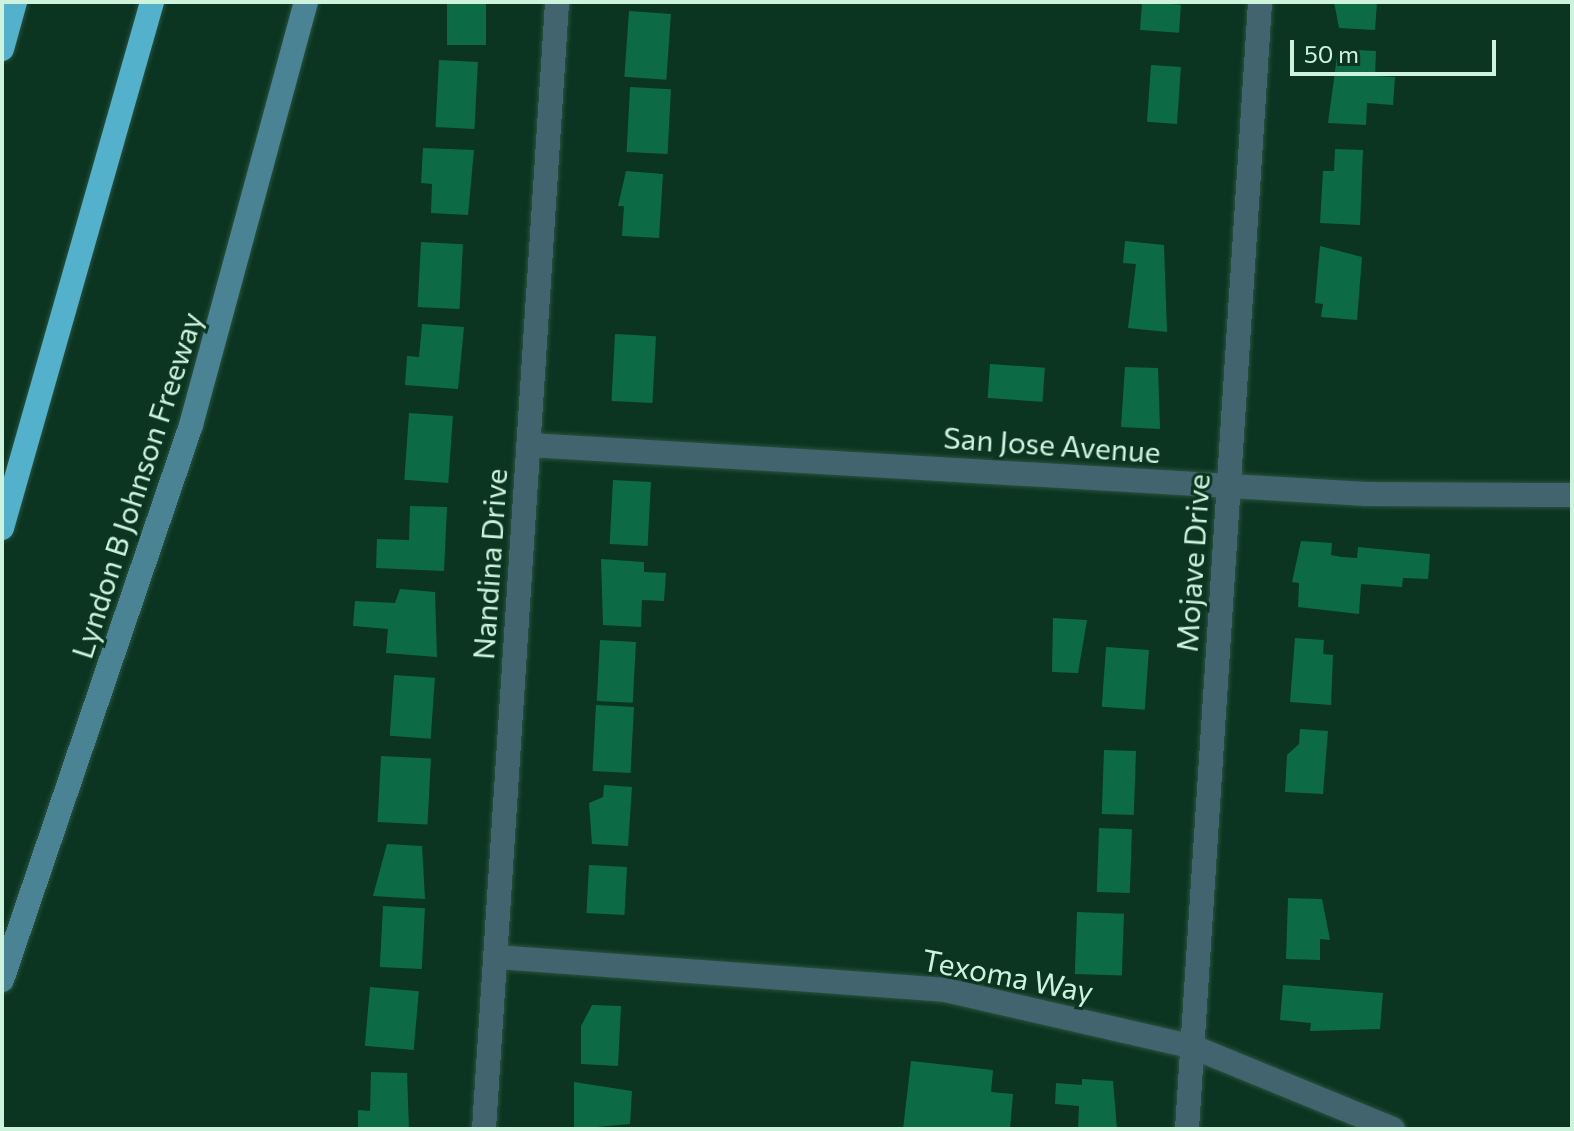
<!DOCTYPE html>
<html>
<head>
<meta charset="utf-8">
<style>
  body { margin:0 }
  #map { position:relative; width:1574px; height:1131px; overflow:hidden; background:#0b3521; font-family:Commissioner,sans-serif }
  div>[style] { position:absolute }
  .building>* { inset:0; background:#0c6b44; transform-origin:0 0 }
  .roads { filter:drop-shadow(0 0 2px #2a533f) drop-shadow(0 0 2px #2a533f) }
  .street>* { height:24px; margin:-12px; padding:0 12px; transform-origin:12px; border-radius:12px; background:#42646f }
  .secondary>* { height:24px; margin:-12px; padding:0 12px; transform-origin:12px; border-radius:12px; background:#4a8494 }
  .highway>* { height:24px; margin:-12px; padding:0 12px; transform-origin:12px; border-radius:12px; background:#53b1cc }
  span { translate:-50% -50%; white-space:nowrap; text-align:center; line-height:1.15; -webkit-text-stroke:6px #0b3521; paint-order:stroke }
  .street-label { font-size:30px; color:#cef3dc }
  .frame { position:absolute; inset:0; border:4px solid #cef3dc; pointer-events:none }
  .scale { position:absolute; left:1290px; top:40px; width:206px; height:36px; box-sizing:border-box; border:4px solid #cef3dc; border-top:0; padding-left:10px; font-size:24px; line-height:28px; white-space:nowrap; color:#cef3dc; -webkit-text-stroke:6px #0b3521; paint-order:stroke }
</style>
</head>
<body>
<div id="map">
  <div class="building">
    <i style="left:447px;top:2px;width:39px;height:43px"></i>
    <i style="left:1142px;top:2px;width:39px;height:28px;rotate:4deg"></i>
    <i style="clip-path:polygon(1334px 2px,1377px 2px,1375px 30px,1339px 28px)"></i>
    <i style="left:629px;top:11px;width:42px;height:66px;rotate:4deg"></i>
    <i style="clip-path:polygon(1338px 49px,1376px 51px,1375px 76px,1395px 77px,1393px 105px,1367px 103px,1366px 125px,1328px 123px)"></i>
    <i style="left:439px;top:60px;width:39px;height:67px;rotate:3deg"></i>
    <i style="left:1151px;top:65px;width:30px;height:57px;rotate:4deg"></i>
    <i style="left:630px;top:87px;width:41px;height:65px;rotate:3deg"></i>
    <i style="clip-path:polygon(423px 148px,474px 150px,468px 215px,431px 213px,432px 184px,421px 183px)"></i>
    <i style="clip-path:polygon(1335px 149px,1363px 150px,1360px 225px,1320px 223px,1323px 171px,1334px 171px)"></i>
    <i style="clip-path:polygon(626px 171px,663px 174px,659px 238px,622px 236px,624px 206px,618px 206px)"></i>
    <i style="clip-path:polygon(1125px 241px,1164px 245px,1167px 332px,1128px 328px,1136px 264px,1123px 263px)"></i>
    <i style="left:421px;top:242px;width:42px;height:65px;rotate:3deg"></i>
    <i style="clip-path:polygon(1320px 246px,1362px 257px,1357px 320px,1321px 317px,1323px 304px,1315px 303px)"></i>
    <i style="clip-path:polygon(422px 324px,464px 327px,458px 389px,405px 385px,407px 356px,419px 357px)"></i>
    <i style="left:615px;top:334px;width:41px;height:67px;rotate:3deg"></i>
    <i style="left:990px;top:364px;width:55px;height:34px;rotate:4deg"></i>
    <i style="clip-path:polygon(1125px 367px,1158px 368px,1160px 429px,1121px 427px)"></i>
    <i style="left:409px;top:413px;width:44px;height:67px;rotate:4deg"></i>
    <i style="left:613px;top:480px;width:38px;height:64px;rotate:3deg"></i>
    <i style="clip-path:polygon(410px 506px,447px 507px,444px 571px,376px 568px,377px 539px,409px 540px)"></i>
    <i style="clip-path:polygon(1301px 541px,1332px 543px,1331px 555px,1342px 557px,1357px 558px,1358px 547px,1430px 554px,1428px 579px,1403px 578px,1402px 587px,1361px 584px,1359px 614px,1298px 607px,1299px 583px,1292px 582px)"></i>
    <i style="clip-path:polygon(601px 559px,644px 562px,644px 572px,666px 573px,664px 601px,642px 600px,641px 627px,603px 625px)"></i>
    <i style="clip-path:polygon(400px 589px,435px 592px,437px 657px,386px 653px,388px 629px,353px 626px,355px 601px,395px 603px)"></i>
    <i style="clip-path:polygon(1053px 618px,1087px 620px,1078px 673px,1052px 672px)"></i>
    <i style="clip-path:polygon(1295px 638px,1324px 640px,1323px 654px,1333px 655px,1331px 705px,1290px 702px)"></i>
    <i style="left:600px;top:640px;width:36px;height:61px;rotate:3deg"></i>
    <i style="left:1106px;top:647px;width:43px;height:60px;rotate:4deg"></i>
    <i style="left:394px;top:675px;width:41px;height:61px;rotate:4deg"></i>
    <i style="left:596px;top:705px;width:38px;height:66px;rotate:3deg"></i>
    <i style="clip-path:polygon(1300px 729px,1328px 731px,1323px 794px,1285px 792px,1287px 755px,1299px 744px)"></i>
    <i style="left:1104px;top:750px;width:32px;height:64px;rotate:2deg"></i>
    <i style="left:381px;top:756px;width:50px;height:66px;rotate:3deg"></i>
    <i style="clip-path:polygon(604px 785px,632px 787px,628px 846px,592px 844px,589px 803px,603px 797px)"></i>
    <i style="left:1099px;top:828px;width:33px;height:64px;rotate:2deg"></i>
    <i style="clip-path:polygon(387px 844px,422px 846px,425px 899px,373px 896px)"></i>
    <i style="left:589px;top:865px;width:38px;height:48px;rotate:3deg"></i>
    <i style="clip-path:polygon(1288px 898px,1322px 899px,1330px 940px,1320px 939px,1320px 960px,1286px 959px)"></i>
    <i style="left:383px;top:906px;width:42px;height:61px;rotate:3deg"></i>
    <i style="left:1077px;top:912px;width:47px;height:62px;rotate:2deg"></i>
    <i style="clip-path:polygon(1283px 985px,1383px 993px,1380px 1029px,1310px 1031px,1311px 1023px,1280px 1020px)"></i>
    <i style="left:370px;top:987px;width:49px;height:59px;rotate:5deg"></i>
    <i style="clip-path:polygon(592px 1005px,621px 1006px,618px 1066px,581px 1064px,581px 1026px)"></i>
    <i style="clip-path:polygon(911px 1061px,993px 1070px,991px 1092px,1013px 1094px,1010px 1129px,903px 1129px)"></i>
    <i style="clip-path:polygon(371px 1072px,407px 1073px,409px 1129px,358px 1129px,358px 1110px,370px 1111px)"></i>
    <i style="clip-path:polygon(1082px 1079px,1113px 1081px,1117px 1129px,1078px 1129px,1079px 1106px,1055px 1104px,1056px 1083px,1082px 1085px)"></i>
    <i style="clip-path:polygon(574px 1082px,632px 1091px,630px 1124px,574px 1129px)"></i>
  </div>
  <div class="roads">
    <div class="street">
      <i style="left:529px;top:445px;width:839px;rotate:3.35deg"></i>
      <i style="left:1367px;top:494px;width:205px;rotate:0.3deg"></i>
      <i style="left:497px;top:957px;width:449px;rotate:4.2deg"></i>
      <i style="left:945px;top:990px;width:254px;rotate:12.9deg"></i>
      <i style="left:1193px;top:1047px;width:216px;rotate:22.3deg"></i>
      <i style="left:484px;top:1129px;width:1129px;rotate:-86.29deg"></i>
      <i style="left:1187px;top:1129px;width:1129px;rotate:-86.29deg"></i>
    </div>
    <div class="secondary">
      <i style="left:2px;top:980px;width:586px;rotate:-71.19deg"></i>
      <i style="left:191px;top:425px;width:438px;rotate:-74.8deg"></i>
    </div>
    <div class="highway">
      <i style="left:2px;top:49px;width:49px;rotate:-74.5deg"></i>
      <i style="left:2px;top:528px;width:547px;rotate:-74.08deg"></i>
    </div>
  </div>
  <div class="street-label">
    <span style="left:1052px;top:444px;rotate:4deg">San Jose Avenue</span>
    <span style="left:136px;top:485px;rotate:-72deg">Lyndon B Johnson Freeway</span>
    <span style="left:1192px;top:563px;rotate:-86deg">Mojave Drive</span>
    <span style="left:489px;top:564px;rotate:-86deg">Nandina Drive</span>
    <span style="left:1008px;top:975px;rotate:11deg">Texoma Way</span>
  </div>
  <div class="frame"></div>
  <div class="scale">50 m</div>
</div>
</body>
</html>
